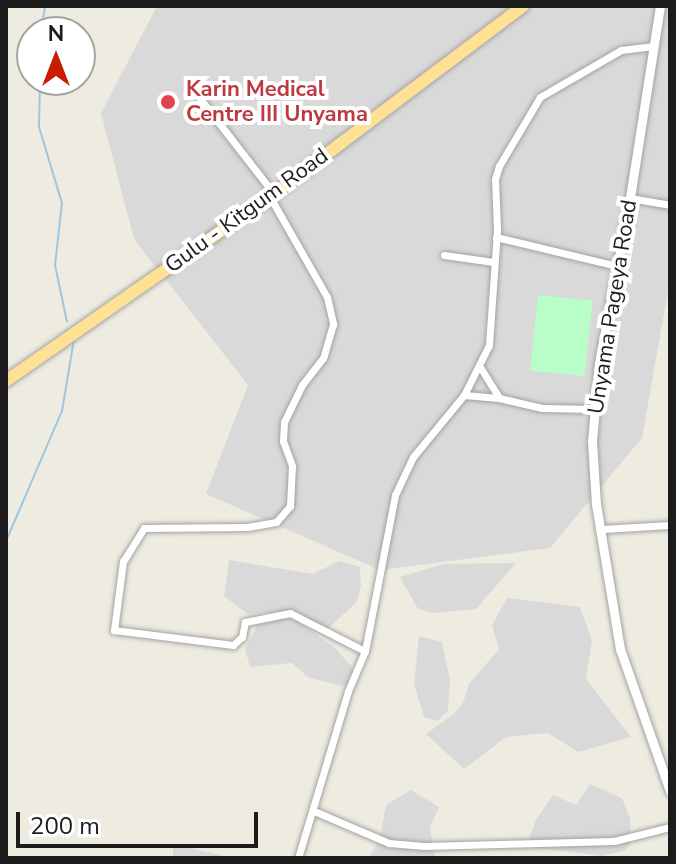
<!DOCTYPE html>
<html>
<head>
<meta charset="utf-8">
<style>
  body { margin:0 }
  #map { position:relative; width:676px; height:864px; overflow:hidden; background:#eeece1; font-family:"Nunito Sans",sans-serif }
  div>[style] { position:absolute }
  .residential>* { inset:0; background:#dad9d9 }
  .park>* { inset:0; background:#b9fdc9; transform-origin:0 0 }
  .stream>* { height:2px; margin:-1px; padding:0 1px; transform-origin:1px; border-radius:1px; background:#9ec7df }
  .roads { filter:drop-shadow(0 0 2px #a3a3a3) drop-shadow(0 0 2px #a3a3a3) }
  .minor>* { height:7px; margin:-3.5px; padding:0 3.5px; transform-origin:3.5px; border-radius:3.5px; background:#fff }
  .tertiary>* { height:9px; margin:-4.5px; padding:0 4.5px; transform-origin:4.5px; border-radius:4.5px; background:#fff }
  .primary>* { height:12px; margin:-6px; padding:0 6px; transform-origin:6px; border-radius:6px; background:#ffe195 }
  .dots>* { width:22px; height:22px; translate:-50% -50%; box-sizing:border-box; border:4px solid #fff; border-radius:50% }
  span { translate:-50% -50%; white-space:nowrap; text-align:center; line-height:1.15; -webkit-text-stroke:8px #fff; paint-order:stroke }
  .health-label { font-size:22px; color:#be3a42; font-weight:700 }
  .left { translate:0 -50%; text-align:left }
  .street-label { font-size:22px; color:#1c1c1c }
  .frame { position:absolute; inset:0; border:8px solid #1c1c1c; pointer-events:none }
  .north { position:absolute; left:16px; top:16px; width:80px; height:80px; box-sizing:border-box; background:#fff; border:2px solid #a4a4a4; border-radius:50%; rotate:0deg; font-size:22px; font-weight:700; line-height:32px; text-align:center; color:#1c1c1c }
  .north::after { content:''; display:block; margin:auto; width:28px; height:36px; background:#c81d00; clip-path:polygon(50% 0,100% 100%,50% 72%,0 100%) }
  .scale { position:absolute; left:16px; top:812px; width:242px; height:36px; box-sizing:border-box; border:4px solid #1c1c1c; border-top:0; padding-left:10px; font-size:24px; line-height:28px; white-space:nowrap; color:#1c1c1c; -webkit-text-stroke:6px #fff; paint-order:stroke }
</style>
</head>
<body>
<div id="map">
  <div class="residential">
    <i style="clip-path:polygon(157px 6px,670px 6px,670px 280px,642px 438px,550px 548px,380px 570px,206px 494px,248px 385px,134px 239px,101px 113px)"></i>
    <i style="clip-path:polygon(229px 560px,313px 574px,339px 561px,360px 567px,361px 586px,356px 603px,326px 630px,295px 610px,248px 614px,224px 596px)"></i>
    <i style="clip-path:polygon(516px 563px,476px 609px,433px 613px,418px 609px,400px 577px,444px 564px)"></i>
    <i style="clip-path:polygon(507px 598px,580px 607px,592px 640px,586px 679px,631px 737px,578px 752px,548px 733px,506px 737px,464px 769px,426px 734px,455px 713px,463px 703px,469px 684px,499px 649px,492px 625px)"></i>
    <i style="clip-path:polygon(261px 618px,293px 618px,335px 648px,353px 668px,348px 687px,309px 678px,292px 663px,250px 667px,245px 649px)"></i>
    <i style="clip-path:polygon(419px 636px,442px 642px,450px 680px,448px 711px,437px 721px,424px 717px,414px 684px)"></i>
    <i style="clip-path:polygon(590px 784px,622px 798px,630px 818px,631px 841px,626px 850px,602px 856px,531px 847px,530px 836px,536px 820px,553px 795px,576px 805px)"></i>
    <i style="clip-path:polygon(411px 790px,439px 807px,430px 827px,435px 858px,369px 858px,380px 838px,386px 805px)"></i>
    <i style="clip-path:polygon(173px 844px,225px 856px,225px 858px,173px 858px)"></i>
  </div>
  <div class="park">
    <i style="left:538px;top:295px;width:55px;height:76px;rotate:6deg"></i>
  </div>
  <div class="stream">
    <i style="left:41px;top:32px;width:26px;rotate:-81deg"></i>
    <i style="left:40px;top:80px;width:47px;rotate:91.2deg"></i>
    <i style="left:39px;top:127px;width:79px;rotate:73.2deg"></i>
    <i style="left:62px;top:203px;width:62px;rotate:96.4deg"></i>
    <i style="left:55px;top:265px;width:58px;rotate:78.1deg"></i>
    <i style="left:6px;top:541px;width:142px;rotate:-66.7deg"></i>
    <i style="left:62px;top:411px;width:73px;rotate:-80.5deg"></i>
  </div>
  <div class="roads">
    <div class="minor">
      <i style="left:191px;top:87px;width:135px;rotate:52.2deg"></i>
      <i style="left:270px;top:197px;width:115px;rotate:60.3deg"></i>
      <i style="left:327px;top:297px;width:28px;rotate:77deg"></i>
      <i style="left:333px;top:324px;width:35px;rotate:106deg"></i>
      <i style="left:323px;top:358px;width:34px;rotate:128deg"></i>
      <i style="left:302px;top:385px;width:41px;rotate:115.9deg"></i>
      <i style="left:284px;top:422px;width:19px;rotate:93deg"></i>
      <i style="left:283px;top:441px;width:27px;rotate:70deg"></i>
      <i style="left:292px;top:466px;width:40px;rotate:92.9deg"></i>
      <i style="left:290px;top:506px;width:21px;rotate:131deg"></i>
      <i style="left:276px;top:522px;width:29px;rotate:170deg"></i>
      <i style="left:247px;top:527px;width:103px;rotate:179.4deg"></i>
      <i style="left:144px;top:528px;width:39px;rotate:122deg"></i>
      <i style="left:123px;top:561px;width:70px;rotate:97.4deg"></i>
      <i style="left:114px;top:630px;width:120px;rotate:7.2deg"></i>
      <i style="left:233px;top:645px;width:12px;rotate:-42deg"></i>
      <i style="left:242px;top:637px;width:15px;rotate:-79deg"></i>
      <i style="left:245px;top:622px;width:46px;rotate:-11.3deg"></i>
      <i style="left:290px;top:613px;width:84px;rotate:26.9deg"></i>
      <i style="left:630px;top:198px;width:41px;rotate:9.9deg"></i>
      <i style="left:496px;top:237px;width:124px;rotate:13.5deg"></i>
      <i style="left:444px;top:255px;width:50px;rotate:8deg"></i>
      <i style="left:480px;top:367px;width:36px;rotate:58deg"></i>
      <i style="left:464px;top:395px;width:35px;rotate:5deg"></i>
      <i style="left:499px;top:398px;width:44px;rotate:13.1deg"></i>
      <i style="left:542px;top:408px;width:53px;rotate:1.1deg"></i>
      <i style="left:601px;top:529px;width:69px;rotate:-3.3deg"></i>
      <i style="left:314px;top:811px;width:82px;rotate:23.1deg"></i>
      <i style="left:389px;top:843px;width:35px;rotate:5deg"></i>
      <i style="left:424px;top:846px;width:190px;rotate:-1.5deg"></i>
      <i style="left:614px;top:841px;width:58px;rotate:-14deg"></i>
      <i style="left:298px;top:858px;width:174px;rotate:-73.3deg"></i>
      <i style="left:348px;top:691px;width:43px;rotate:-67deg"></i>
      <i style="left:365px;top:651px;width:159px;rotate:-79.1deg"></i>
      <i style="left:395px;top:495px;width:42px;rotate:-64.7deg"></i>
      <i style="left:413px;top:457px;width:80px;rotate:-50.6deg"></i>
      <i style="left:464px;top:395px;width:56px;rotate:-63.4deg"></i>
      <i style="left:489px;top:345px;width:115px;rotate:-86deg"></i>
      <i style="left:497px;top:230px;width:51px;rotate:-92.2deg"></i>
      <i style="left:495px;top:179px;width:14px;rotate:-73deg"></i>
      <i style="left:499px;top:166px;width:80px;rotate:-59.3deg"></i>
      <i style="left:540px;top:97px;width:94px;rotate:-30.1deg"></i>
      <i style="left:621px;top:50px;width:33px;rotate:-7deg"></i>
    </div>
    <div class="tertiary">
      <i style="left:660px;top:6px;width:194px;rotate:98.9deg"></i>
      <i style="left:630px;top:198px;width:168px;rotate:100.6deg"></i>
      <i style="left:599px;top:363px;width:78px;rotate:95.1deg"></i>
      <i style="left:592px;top:441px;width:63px;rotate:86.4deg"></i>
      <i style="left:596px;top:504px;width:147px;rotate:80.6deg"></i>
      <i style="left:620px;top:649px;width:151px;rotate:70.6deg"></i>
    </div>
    <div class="primary">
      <i style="left:6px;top:381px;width:318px;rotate:-34.9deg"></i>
      <i style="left:267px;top:199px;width:321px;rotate:-37deg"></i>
    </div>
  </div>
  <div class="dots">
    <i style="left:168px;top:102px;background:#e0444e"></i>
  </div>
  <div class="health-label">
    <span class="left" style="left:186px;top:102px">Karin Medical<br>Centre III Unyama</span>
  </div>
  <div class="street-label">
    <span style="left:247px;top:211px;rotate:-36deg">Gulu - Kitgum Road</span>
    <span style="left:613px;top:307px;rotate:-81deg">Unyama Pageya Road</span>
  </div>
  <div class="frame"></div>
  <div class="north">N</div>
  <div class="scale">200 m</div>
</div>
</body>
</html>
